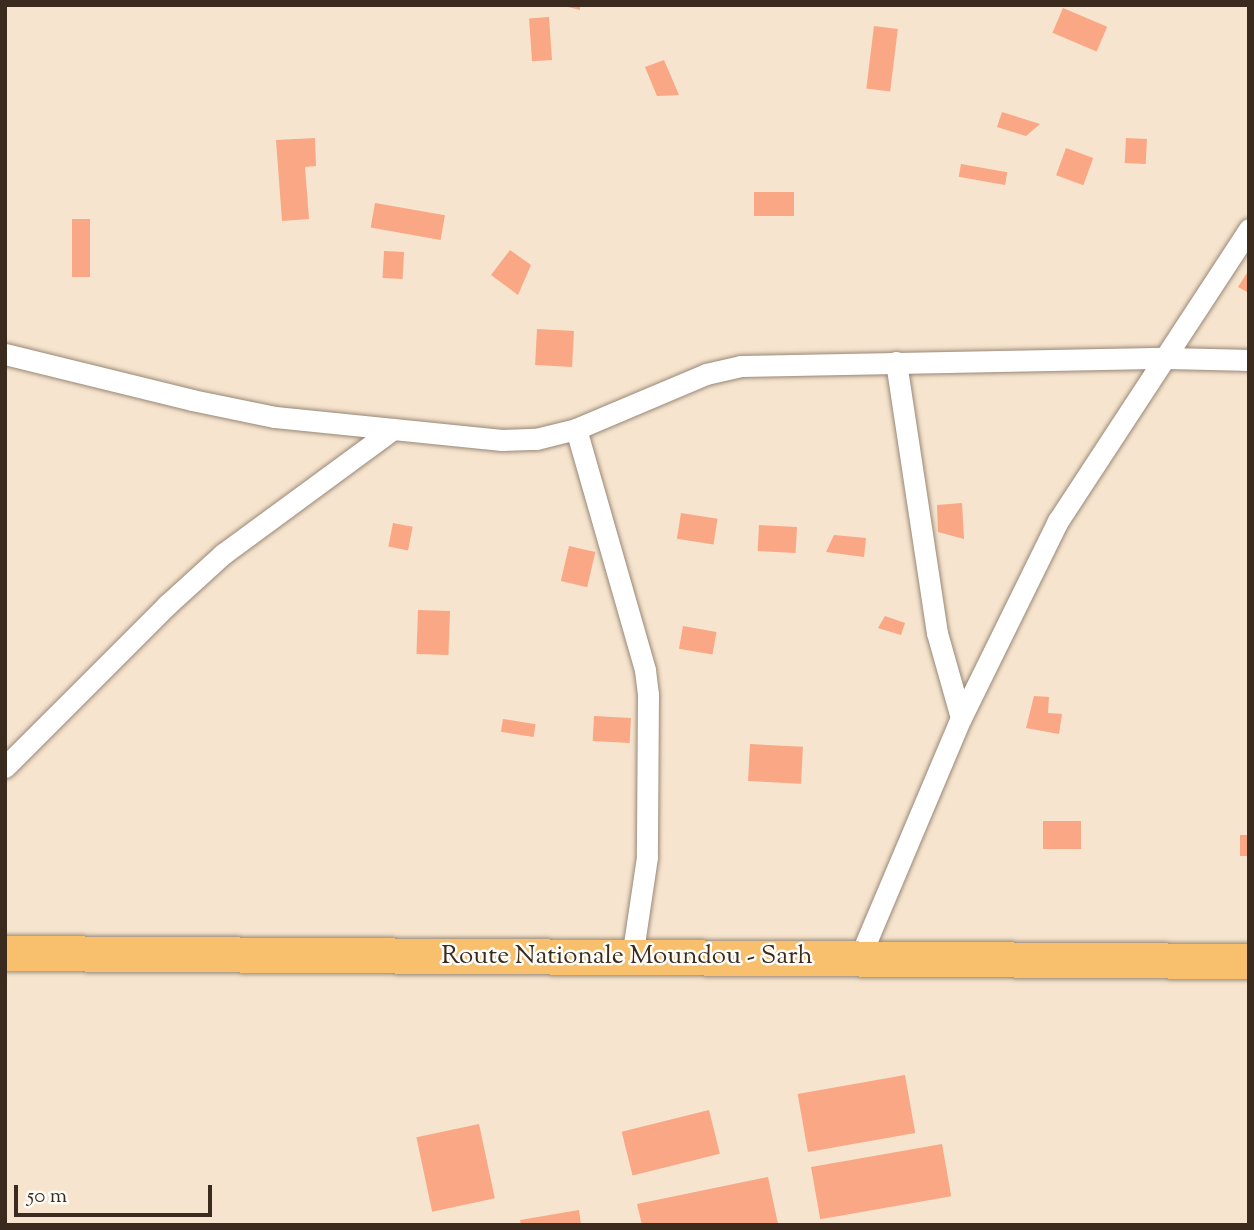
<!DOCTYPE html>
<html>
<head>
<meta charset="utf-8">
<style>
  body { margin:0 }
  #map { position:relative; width:1254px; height:1230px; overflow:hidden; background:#f6e4ce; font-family:"Sorts Mill Goudy",serif }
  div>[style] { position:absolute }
  .building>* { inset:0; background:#f9a785; transform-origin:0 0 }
  .roads { filter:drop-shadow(0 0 2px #988776) drop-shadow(0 0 2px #988776) }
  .minor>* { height:21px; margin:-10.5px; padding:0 10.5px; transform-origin:10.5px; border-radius:10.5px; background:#fff }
  .trunk>* { height:35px; margin:-17.5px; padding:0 17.5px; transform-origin:17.5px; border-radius:17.5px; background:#f8bf6c }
  span { translate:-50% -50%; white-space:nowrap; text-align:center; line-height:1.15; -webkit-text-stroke:5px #fdfcf7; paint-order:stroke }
  .street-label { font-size:26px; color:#3b2a1e }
  .frame { position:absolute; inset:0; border:7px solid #3b2a1e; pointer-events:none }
  .scale { position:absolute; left:14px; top:1185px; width:198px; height:32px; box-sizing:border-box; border:4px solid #3b2a1e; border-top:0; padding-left:9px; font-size:21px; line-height:24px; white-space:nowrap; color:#3b2a1e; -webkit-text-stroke:5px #fdfcf7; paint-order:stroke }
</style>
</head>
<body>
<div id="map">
  <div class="building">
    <i style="clip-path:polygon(560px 5px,580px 5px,580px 10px)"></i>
    <i style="left:1063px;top:8px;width:48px;height:27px;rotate:23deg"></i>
    <i style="left:549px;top:17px;width:43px;height:20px;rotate:86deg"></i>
    <i style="left:874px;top:26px;width:24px;height:63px;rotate:7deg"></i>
    <i style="clip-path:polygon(664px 60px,679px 95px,657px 96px,645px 67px)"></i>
    <i style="clip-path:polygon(1002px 112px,1040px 124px,1026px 136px,997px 127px)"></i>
    <i style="clip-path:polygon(315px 138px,316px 166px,305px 167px,309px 219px,282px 221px,276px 140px)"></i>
    <i style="left:1126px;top:138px;width:21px;height:25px;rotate:3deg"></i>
    <i style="left:1066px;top:148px;width:29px;height:29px;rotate:20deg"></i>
    <i style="left:961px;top:164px;width:47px;height:13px;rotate:10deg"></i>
    <i style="left:754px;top:192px;width:40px;height:24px"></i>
    <i style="left:375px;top:203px;width:71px;height:25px;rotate:10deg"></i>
    <i style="left:72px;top:219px;width:18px;height:58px"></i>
    <i style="clip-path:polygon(510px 250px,531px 265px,518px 295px,491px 275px)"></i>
    <i style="left:384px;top:251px;width:20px;height:27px;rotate:3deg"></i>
    <i style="clip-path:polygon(1249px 270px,1249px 293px,1238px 287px)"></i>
    <i style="left:537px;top:329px;width:37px;height:36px;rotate:3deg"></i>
    <i style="clip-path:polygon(962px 503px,964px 539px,938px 532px,937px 505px)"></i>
    <i style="left:681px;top:513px;width:37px;height:26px;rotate:9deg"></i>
    <i style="left:393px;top:523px;width:20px;height:24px;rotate:11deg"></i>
    <i style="left:759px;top:525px;width:38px;height:26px;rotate:3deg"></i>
    <i style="clip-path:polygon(834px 535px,866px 538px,864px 557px,826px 552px)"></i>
    <i style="left:569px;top:546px;width:27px;height:36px;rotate:13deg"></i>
    <i style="left:418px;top:610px;width:32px;height:44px;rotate:2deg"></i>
    <i style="clip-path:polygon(885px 616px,905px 623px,901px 635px,878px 628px)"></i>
    <i style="left:683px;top:626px;width:34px;height:23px;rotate:10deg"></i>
    <i style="clip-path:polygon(1034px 696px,1049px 697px,1048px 713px,1062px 714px,1059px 734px,1026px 728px)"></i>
    <i style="left:594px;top:716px;width:37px;height:25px;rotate:3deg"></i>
    <i style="left:503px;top:719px;width:33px;height:13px;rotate:9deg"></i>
    <i style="left:750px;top:744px;width:53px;height:37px;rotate:3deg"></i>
    <i style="left:1081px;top:821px;width:28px;height:38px;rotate:90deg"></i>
    <i style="left:1240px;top:835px;width:9px;height:21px"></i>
    <i style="left:905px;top:1075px;width:59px;height:109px;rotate:80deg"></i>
    <i style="left:709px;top:1110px;width:45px;height:90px;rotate:76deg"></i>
    <i style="left:479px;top:1124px;width:76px;height:64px;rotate:78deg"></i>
    <i style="left:942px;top:1144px;width:53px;height:133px;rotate:80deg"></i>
    <i style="clip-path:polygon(768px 1177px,778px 1224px,642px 1225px,637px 1204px)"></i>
    <i style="clip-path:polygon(579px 1210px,581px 1225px,521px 1225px,520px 1220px)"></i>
  </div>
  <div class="roads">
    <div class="minor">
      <i style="left:5px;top:354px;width:193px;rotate:13.8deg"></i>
      <i style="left:192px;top:400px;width:85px;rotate:11.6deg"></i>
      <i style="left:275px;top:417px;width:228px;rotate:5.8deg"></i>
      <i style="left:502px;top:440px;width:34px;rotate:-2deg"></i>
      <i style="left:536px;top:439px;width:41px;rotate:-14deg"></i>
      <i style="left:576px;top:429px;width:141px;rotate:-22.9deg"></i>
      <i style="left:706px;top:374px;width:36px;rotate:-13deg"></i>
      <i style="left:741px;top:366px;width:426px;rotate:-1.1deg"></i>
      <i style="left:1167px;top:358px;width:82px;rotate:1.4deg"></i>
      <i style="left:896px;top:362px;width:274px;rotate:81.4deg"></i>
      <i style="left:937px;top:633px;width:88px;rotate:74.2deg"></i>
      <i style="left:576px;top:429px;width:251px;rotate:74deg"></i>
      <i style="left:645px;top:670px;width:25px;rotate:83deg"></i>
      <i style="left:648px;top:695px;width:162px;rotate:90.4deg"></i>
      <i style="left:647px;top:857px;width:101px;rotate:98.5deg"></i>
      <i style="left:5px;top:767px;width:229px;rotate:-45deg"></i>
      <i style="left:167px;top:605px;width:76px;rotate:-42.3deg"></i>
      <i style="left:223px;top:554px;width:211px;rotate:-36.3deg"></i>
      <i style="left:859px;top:959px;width:262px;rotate:-67.1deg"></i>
      <i style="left:961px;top:718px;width:220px;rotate:-63.8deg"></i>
      <i style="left:1058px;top:521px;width:349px;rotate:-56.8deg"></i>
    </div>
    <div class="trunk">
      <i style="left:5px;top:953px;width:1244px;rotate:0.37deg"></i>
    </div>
  </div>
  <div class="street-label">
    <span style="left:627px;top:957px">Route Nationale Moundou - Sarh</span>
  </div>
  <div class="frame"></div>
  <div class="scale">50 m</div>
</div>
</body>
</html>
